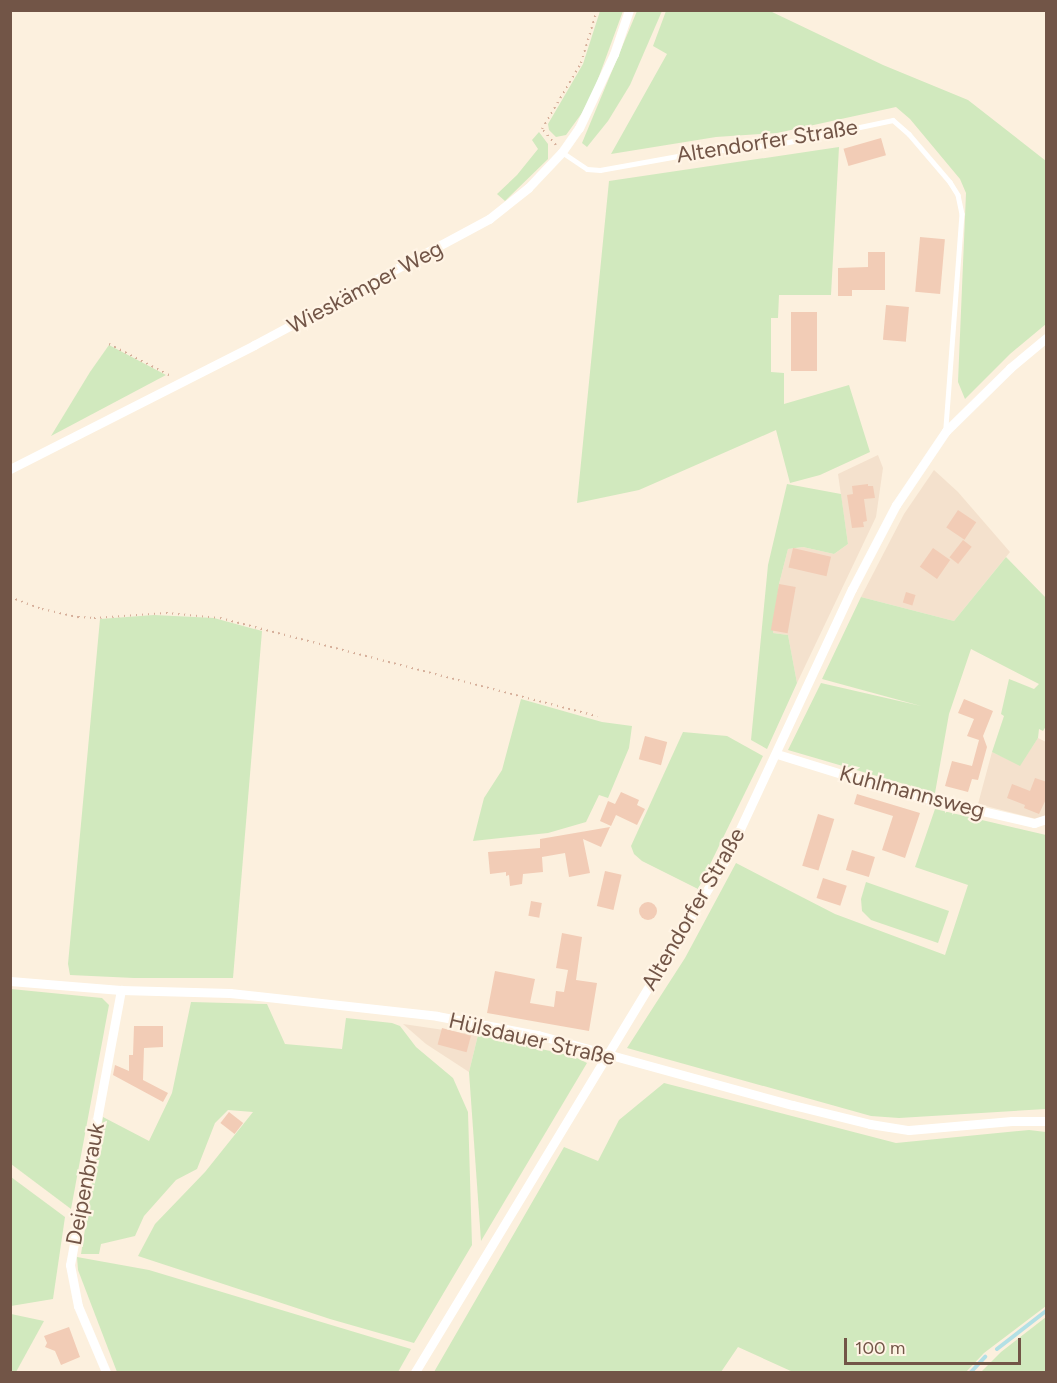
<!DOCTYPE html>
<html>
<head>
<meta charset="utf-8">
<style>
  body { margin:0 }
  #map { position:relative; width:1057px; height:1383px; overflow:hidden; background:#fcf0de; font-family:Figtree,sans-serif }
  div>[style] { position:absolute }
  .residential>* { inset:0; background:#f4e1cd }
  .green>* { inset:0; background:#d1e9be }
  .stream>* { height:4px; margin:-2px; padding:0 2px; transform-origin:2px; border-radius:2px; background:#b3e0e5 }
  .building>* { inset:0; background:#f2ccb6; transform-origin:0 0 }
  .round { border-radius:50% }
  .path>* { height:2px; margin-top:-1px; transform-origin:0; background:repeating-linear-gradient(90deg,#d6af9a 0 1.5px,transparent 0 6px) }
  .service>* { height:4.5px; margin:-2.25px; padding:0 2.25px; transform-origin:2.25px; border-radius:2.25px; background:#fff }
  .minor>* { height:9px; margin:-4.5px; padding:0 4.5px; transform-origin:4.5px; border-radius:4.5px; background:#fff }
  span { translate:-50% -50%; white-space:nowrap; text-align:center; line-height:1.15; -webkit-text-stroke:4.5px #fff4e5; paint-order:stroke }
  .street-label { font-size:22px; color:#725547 }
  .frame { position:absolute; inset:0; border:12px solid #725547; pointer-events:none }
  .scale { position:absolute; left:844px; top:1338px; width:177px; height:27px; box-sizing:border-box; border:3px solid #725547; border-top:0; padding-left:8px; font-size:18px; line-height:21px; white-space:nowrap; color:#725547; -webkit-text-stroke:4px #fff4e5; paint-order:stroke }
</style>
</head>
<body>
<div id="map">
  <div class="residential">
    <i style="clip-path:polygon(878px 455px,883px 468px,876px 517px,797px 683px,788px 635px,773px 633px,779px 584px,788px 549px,803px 547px,834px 554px,848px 544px,838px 474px)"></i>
    <i style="clip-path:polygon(934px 470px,958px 492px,1010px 552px,954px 621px,861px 597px,904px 514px)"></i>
    <i style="clip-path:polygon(1038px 738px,1046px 742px,1045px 816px,1036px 819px,978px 804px,992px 752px,1020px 765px)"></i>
    <i style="clip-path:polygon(403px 1024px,478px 1035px,469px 1072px,426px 1044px)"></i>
  </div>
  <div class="green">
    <i style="clip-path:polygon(600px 11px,623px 11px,594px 90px,582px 113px,566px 135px,556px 137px,549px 130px,548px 124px,583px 64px)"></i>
    <i style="clip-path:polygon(637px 11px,662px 11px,630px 85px,608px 121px,587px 147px,582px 143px)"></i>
    <i style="clip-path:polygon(666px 11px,770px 11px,883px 65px,968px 100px,1046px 161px,1046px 324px,1010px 354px,965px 399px,958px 382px,966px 193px,960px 179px,910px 119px,896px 107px,777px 133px,716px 137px,611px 154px,667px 54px,653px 46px)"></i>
    <i style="clip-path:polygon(539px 132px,548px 144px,548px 159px,505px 201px,497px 194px,517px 175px,538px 149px,532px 140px)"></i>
    <i style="clip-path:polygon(839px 147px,831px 295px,779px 295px,778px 318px,771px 318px,771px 372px,784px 373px,784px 404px,849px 385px,870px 452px,820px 475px,790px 483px,776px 430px,639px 490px,577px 503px,609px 181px)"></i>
    <i style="clip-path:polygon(109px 345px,166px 375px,51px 436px,90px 372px)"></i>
    <i style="clip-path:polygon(787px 484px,841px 494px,848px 544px,834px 554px,803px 547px,788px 549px,779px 584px,773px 633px,788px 635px,797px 683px,767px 749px,751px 740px,768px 565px)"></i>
    <i style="clip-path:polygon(1006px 557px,1046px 598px,1046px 726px,1043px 731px,1039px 729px,1038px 738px,1020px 766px,992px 752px,1004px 716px,1001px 714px,1009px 679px,1034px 689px,1039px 684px,971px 649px,949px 714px,935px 793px,788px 750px,821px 683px,921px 706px,822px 679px,861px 597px,954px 621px)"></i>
    <i style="clip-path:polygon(154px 615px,214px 618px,262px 631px,233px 978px,134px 978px,70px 975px,68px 964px,100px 619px)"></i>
    <i style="clip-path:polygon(521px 699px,602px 722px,632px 726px,629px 748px,608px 798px,599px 795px,586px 822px,548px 833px,473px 841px,484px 798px,502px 770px)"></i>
    <i style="clip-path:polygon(683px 732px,727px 736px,763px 756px,698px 889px,642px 861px,634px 854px,631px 846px)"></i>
    <i style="clip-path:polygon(935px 809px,1046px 835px,1046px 1109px,899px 1118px,871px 1116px,627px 1048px,685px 958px,736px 863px,835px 914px,945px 955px,968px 885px,915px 867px)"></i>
    <i style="clip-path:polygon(866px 882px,949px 911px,938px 943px,871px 920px,862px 911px,861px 899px)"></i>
    <i style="clip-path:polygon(11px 989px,102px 998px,109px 1005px,71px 1209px,11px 1164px)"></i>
    <i style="clip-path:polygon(191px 1002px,267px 1004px,285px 1044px,342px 1049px,346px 1018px,392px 1023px,400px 1026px,416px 1047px,453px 1078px,468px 1112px,472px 1245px,414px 1343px,330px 1319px,138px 1256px,155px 1224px,205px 1172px,253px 1112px,228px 1110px,215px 1123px,197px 1169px,176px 1180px,144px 1216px,135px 1236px,101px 1244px,99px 1254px,81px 1254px,103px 1117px,149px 1141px,172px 1093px)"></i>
    <i style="clip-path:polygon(478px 1035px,573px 1056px,587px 1063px,481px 1241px,469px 1072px)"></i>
    <i style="clip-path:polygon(664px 1083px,896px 1143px,1029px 1130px,1046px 1132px,1046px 1306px,984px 1353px,966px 1372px,793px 1372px,738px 1347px,721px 1372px,434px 1372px,564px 1147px,598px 1161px,619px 1120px)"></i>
    <i style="clip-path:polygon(11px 1177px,65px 1217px,53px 1299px,11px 1306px)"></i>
    <i style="clip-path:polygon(77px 1257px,149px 1270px,411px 1349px,398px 1372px,117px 1372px,78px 1270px)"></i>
    <i style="clip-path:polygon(11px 1314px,44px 1321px,16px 1372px,11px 1372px)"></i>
    <i style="clip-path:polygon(1046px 1317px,1046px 1372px,981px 1372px,1001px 1352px)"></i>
  </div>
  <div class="stream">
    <i style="left:997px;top:1349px;width:62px;rotate:-37.8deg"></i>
    <i style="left:971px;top:1372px;width:21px;rotate:-47deg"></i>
  </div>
  <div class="building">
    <i style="left:881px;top:138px;width:18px;height:39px;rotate:74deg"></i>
    <i style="left:920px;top:237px;width:25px;height:55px;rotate:5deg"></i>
    <i style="clip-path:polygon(868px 252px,885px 252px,885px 290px,852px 290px,852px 296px,838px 296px,838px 268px,868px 267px)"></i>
    <i style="left:886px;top:305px;width:23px;height:35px;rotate:5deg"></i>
    <i style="left:791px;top:312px;width:26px;height:59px"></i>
    <i style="clip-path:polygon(868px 484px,868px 486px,873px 486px,875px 498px,864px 499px,867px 521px,863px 522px,864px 527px,852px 528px,847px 495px,853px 494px,852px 486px)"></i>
    <i style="left:958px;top:510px;width:22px;height:21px;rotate:34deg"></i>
    <i style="left:963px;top:540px;width:11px;height:22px;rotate:38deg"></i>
    <i style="left:793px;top:548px;width:39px;height:20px;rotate:13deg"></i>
    <i style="left:933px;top:548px;width:21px;height:23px;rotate:35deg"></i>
    <i style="left:779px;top:584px;width:17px;height:47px;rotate:10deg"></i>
    <i style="left:906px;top:592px;width:10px;height:11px;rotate:17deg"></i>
    <i style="clip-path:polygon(964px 699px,993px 711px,983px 736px,987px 747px,978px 780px,972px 779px,968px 792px,945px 786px,952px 761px,972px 766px,979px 740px,967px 736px,974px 719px,958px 713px)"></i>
    <i style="left:645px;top:736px;width:23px;height:24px;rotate:15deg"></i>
    <i style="clip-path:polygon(1035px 778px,1047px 782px,1047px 797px,1039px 814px,1024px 808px,1025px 805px,1007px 798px,1012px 784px,1030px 791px)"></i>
    <i style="clip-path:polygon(621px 792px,639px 800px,637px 805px,645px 809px,637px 825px,616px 815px,611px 826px,600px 821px,608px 801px,615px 804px)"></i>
    <i style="clip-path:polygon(857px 794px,920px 813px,905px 858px,882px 850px,893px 816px,854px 804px)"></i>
    <i style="left:818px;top:814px;width:17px;height:54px;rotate:17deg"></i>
    <i style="clip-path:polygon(610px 827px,601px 847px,583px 839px,590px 873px,569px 877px,565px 853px,542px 857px,543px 872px,523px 874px,522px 884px,510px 886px,509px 875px,506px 876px,506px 872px,490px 874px,488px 852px,540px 848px,540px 839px)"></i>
    <i style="left:852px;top:850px;width:24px;height:21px;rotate:17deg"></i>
    <i style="left:605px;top:871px;width:17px;height:36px;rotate:13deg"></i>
    <i style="left:823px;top:878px;width:25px;height:21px;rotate:18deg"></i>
    <i style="left:531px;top:901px;width:11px;height:15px;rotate:10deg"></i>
    <i class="round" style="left:639px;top:902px;width:18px;height:18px"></i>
    <i style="clip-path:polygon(562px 933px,582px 937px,576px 980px,597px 983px,589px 1031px,487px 1013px,495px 971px,535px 979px,530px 1003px,554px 1007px,556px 991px,564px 992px,568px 970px,556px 968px)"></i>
    <i style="clip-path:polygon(134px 1026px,163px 1026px,163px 1047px,144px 1048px,143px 1080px,168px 1093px,163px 1102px,113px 1075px,115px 1065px,129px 1071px,129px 1055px,133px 1055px)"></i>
    <i style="left:442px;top:1028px;width:30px;height:17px;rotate:15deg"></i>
    <i style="left:229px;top:1112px;width:18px;height:14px;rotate:38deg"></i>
    <i style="clip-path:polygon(69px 1327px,80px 1357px,61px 1365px,55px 1351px,45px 1347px,47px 1343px,44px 1336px)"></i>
  </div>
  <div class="path">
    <i style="left:556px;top:145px;width:21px;rotate:-131deg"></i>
    <i style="left:542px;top:129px;width:77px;rotate:-59.4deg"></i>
    <i style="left:581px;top:63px;width:55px;rotate:-73.2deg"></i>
    <i style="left:109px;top:344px;width:70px;rotate:27.3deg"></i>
    <i style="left:10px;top:597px;width:34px;rotate:21deg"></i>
    <i style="left:42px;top:609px;width:37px;rotate:13deg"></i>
    <i style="left:78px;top:617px;width:16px;rotate:4deg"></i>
    <i style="left:94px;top:618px;width:72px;rotate:-4deg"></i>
    <i style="left:166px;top:613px;width:54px;rotate:5.3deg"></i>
    <i style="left:220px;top:618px;width:390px;rotate:14.6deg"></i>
  </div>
  <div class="service">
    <i style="left:562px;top:152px;width:30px;rotate:34deg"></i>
    <i style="left:587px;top:169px;width:13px;rotate:4deg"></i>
    <i style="left:600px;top:170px;width:90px;rotate:-10.2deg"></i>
    <i style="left:689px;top:154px;width:96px;rotate:-6.6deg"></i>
    <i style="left:784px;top:143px;width:111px;rotate:-11.9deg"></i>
    <i style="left:893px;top:120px;width:21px;rotate:41deg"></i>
    <i style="left:909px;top:134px;width:63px;rotate:49.5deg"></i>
    <i style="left:950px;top:182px;width:15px;rotate:58deg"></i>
    <i style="left:958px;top:195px;width:19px;rotate:78deg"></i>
    <i style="left:962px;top:214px;width:216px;rotate:94.3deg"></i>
  </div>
  <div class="minor">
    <i style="left:10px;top:469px;width:274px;rotate:-26.9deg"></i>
    <i style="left:254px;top:345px;width:267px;rotate:-28.2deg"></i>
    <i style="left:489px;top:219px;width:50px;rotate:-38.5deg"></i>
    <i style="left:528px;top:188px;width:50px;rotate:-46.6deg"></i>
    <i style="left:562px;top:152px;width:29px;rotate:-55deg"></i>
    <i style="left:579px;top:128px;width:82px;rotate:-64.7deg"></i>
    <i style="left:614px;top:54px;width:46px;rotate:-71.2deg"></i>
    <i style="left:777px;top:754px;width:129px;rotate:17.2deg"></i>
    <i style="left:900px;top:792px;width:138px;rotate:13deg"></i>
    <i style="left:1034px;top:823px;width:13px;rotate:-18deg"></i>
    <i style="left:10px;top:981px;width:111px;rotate:4.6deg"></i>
    <i style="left:121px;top:990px;width:109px;rotate:1.6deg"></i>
    <i style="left:230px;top:993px;width:208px;rotate:6.3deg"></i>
    <i style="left:437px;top:1016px;width:103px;rotate:10.7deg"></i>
    <i style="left:538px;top:1035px;width:264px;rotate:15.4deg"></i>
    <i style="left:793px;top:1105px;width:79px;rotate:13.9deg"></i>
    <i style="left:870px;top:1124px;width:39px;rotate:9deg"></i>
    <i style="left:909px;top:1130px;width:103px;rotate:-5deg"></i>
    <i style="left:1012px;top:1121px;width:34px"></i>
    <i style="left:106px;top:1372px;width:72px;rotate:-113deg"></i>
    <i style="left:78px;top:1306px;width:42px;rotate:-101deg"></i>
    <i style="left:70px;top:1265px;width:280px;rotate:-79.5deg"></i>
    <i style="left:415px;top:1372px;width:600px;rotate:-58.77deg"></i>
    <i style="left:726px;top:859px;width:298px;rotate:-65deg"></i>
    <i style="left:852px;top:589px;width:95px;rotate:-62.4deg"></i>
    <i style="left:896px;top:505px;width:89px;rotate:-56deg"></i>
    <i style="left:946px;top:431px;width:90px;rotate:-44.5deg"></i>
    <i style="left:1010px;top:368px;width:47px;rotate:-39.8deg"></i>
  </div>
  <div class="street-label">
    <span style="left:767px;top:141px;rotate:-9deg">Altendorfer Straße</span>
    <span style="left:365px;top:287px;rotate:-28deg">Wieskämper Weg</span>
    <span style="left:912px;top:792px;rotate:15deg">Kuhlmannsweg</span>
    <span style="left:693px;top:909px;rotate:-60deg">Altendorfer Straße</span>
    <span style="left:532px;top:1039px;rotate:13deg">Hülsdauer Straße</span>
    <span style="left:85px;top:1184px;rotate:-79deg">Deipenbrauk</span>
  </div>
  <div class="frame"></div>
  <div class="scale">100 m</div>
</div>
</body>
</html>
